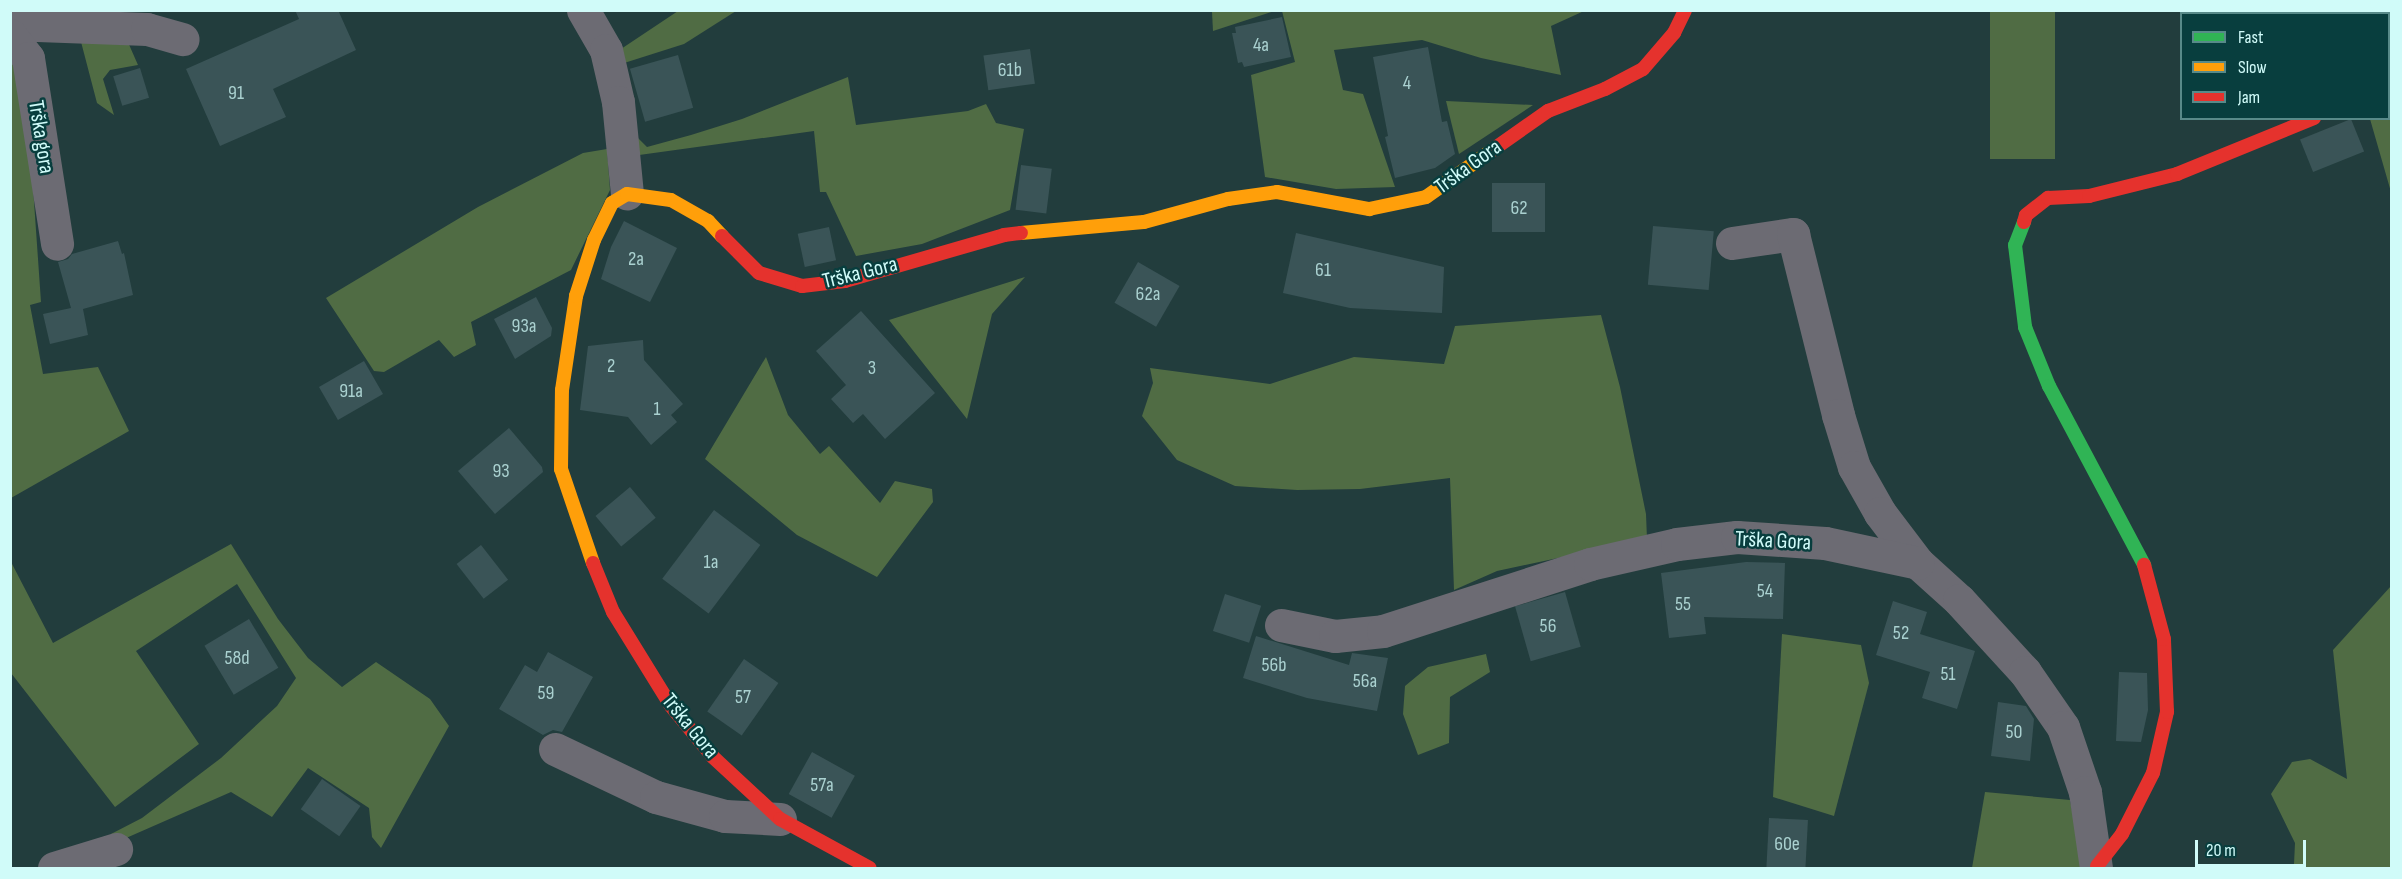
<!DOCTYPE html>
<html>
<head>
<meta charset="utf-8">
<style>
  body { margin:0 }
  #map { position:relative; width:2402px; height:879px; overflow:hidden; background:#223d3d; font-family:"Sofia Sans Condensed",sans-serif }
  div>[style] { position:absolute }
  .green>* { inset:0; background:#506c44; transform-origin:0 0 }
  .building>* { inset:0; background:#3a5457; transform-origin:0 0 }
  .street>* { height:33px; margin:-16.5px; padding:0 16.5px; transform-origin:16.5px; border-radius:16.5px; background:#6c6b73 }
  .fast>* { height:14px; margin:-7px; padding:0 7px; transform-origin:7px; border-radius:7px; background:#30b455 }
  .slow>* { height:14px; margin:-7px; padding:0 7px; transform-origin:7px; border-radius:7px; background:#ff9f0a }
  .jam>* { height:14px; margin:-7px; padding:0 7px; transform-origin:7px; border-radius:7px; background:#e5322d }
  span { translate:-50% -50%; white-space:nowrap; text-align:center; line-height:1.15; -webkit-text-stroke:5px #083e3e; paint-order:stroke }
  .number-label { font-size:20px; color:#aad1d0 }
  .number-label span { -webkit-text-stroke-width:0 }
  .street-label { font-size:22px; color:#d0fbf9 }
  .frame { position:absolute; inset:0; border:12px solid #d0fbf9; pointer-events:none }
  .legend { position:absolute; left:2180px; top:12px; width:210px; height:108px; box-sizing:border-box; background:#083e3e; border:2px solid #588a89; margin:0; padding:8px 10px; list-style:none; font-size:18px; color:#d0fbf9 }
  .legend li { display:flex; align-items:center; gap:12px; height:30px }
  .legend b { width:30px; border:2px solid #588a89 }
  .scale { position:absolute; left:2195px; top:840px; width:111px; height:27px; box-sizing:border-box; border:3px solid #d0fbf9; border-top:0; padding-left:8px; font-size:18px; line-height:21px; white-space:nowrap; color:#d0fbf9; -webkit-text-stroke:4px #083e3e; paint-order:stroke }
</style>
</head>
<body>
<div id="map">
  <div class="green">
    <i style="clip-path:polygon(1216px 10px,1274px 10px,1274px 11px,1213px 31px,1212px 12px)"></i>
    <i style="clip-path:polygon(678px 11px,736px 11px,684px 44px,621px 64px,615px 53px)"></i>
    <i style="clip-path:polygon(1282px 11px,1584px 11px,1551px 26px,1561px 75px,1481px 58px,1422px 40px,1334px 50px,1343px 90px,1363px 94px,1395px 187px,1336px 189px,1265px 177px,1251px 75px,1295px 62px)"></i>
    <i style="left:1990px;top:11px;width:65px;height:148px"></i>
    <i style="clip-path:polygon(80px 38px,127px 40px,138px 65px,110px 70px,103px 79px,114px 115px,97px 103px)"></i>
    <i style="clip-path:polygon(10px 57px,25px 72px,41px 302px,30px 305px,43px 374px,98px 367px,129px 431px,11px 498px)"></i>
    <i style="clip-path:polygon(848px 77px,856px 125px,968px 111px,986px 104px,996px 123px,1024px 129px,1010px 210px,922px 244px,856px 256px,826px 192px,820px 192px,814px 131px,632px 156px,634px 134px,647px 147px,691px 135px,742px 119px)"></i>
    <i style="clip-path:polygon(1446px 101px,1533px 105px,1459px 154px)"></i>
    <i style="clip-path:polygon(2391px 106px,2391px 192px,2370px 119px,2388px 118px,2389px 107px)"></i>
    <i style="clip-path:polygon(607px 149px,610px 190px,571px 270px,471px 322px,476px 345px,454px 357px,439px 340px,384px 372px,374px 371px,326px 298px,478px 207px,583px 153px)"></i>
    <i style="clip-path:polygon(1025px 277px,992px 314px,967px 419px,889px 320px)"></i>
    <i style="clip-path:polygon(1601px 315px,1620px 387px,1646px 514px,1647px 539px,1497px 571px,1454px 590px,1450px 478px,1360px 489px,1297px 490px,1235px 486px,1177px 460px,1142px 416px,1153px 383px,1150px 368px,1270px 384px,1354px 357px,1444px 364px,1455px 326px)"></i>
    <i style="clip-path:polygon(766px 357px,788px 415px,820px 454px,829px 446px,880px 503px,895px 481px,932px 489px,933px 502px,877px 577px,797px 535px,705px 459px)"></i>
    <i style="clip-path:polygon(231px 544px,278px 619px,308px 658px,342px 687px,376px 662px,430px 699px,449px 726px,381px 848px,372px 837px,369px 808px,308px 768px,272px 817px,231px 792px,117px 842px,111px 834px,142px 818px,221px 758px,277px 706px,296px 678px,237px 584px,136px 651px,199px 744px,115px 807px,11px 673px,10px 560px,53px 643px)"></i>
    <i style="clip-path:polygon(2391px 586px,2391px 868px,2291px 868px,2294px 864px,2295px 843px,2271px 794px,2292px 762px,2310px 759px,2347px 779px,2333px 650px)"></i>
    <i style="clip-path:polygon(1782px 634px,1861px 645px,1869px 683px,1834px 816px,1773px 797px)"></i>
    <i style="clip-path:polygon(1486px 654px,1490px 672px,1450px 697px,1449px 743px,1418px 755px,1403px 714px,1405px 686px,1428px 667px)"></i>
    <i style="clip-path:polygon(1985px 792px,2070px 800px,2083px 868px,1972px 868px)"></i>
  </div>
  <div class="building">
    <i style="clip-path:polygon(295px 10px,338px 10px,356px 50px,273px 89px,286px 117px,220px 146px,186px 69px,299px 19px)"></i>
    <i style="clip-path:polygon(1282px 17px,1291px 57px,1244px 67px,1242px 62px,1238px 63px,1232px 33px,1236px 33px,1235px 27px)"></i>
    <i style="clip-path:polygon(1428px 47px,1442px 122px,1447px 121px,1455px 154px,1435px 168px,1395px 178px,1385px 137px,1388px 136px,1373px 57px)"></i>
    <i style="left:1030px;top:49px;width:35px;height:47px;rotate:82deg"></i>
    <i style="left:678px;top:55px;width:55px;height:50px;rotate:74deg"></i>
    <i style="left:140px;top:68px;width:31px;height:28px;rotate:73deg"></i>
    <i style="left:2351px;top:119px;width:35px;height:55px;rotate:68deg"></i>
    <i style="left:1021px;top:165px;width:31px;height:45px;rotate:7deg"></i>
    <i style="left:1545px;top:183px;width:49px;height:53px;rotate:90deg"></i>
    <i style="clip-path:polygon(624px 221px,677px 248px,650px 302px,601px 279px,611px 247px)"></i>
    <i style="left:1653px;top:226px;width:61px;height:59px;rotate:5deg"></i>
    <i style="left:829px;top:227px;width:34px;height:32px;rotate:78deg"></i>
    <i style="clip-path:polygon(1296px 233px,1444px 267px,1442px 313px,1350px 308px,1283px 293px)"></i>
    <i style="clip-path:polygon(118px 241px,122px 254px,124px 253px,133px 295px,83px 309px,88px 335px,50px 344px,43px 314px,71px 308px,58px 262px,68px 259px,72px 254px)"></i>
    <i style="left:1138px;top:262px;width:48px;height:47px;rotate:30deg"></i>
    <i style="clip-path:polygon(536px 297px,552px 328px,551px 336px,515px 359px,494px 319px)"></i>
    <i style="clip-path:polygon(861px 311px,935px 393px,885px 439px,863px 414px,853px 423px,831px 399px,846px 385px,816px 351px)"></i>
    <i style="clip-path:polygon(643px 340px,644px 360px,683px 404px,671px 415px,677px 422px,651px 445px,628px 417px,580px 410px,588px 346px)"></i>
    <i style="left:364px;top:361px;width:38px;height:52px;rotate:60deg"></i>
    <i style="clip-path:polygon(509px 428px,542px 467px,543px 472px,495px 514px,458px 471px)"></i>
    <i style="left:630px;top:487px;width:40px;height:45px;rotate:50deg"></i>
    <i style="left:714px;top:510px;width:58px;height:86px;rotate:37deg"></i>
    <i style="left:481px;top:545px;width:44px;height:31px;rotate:52deg"></i>
    <i style="clip-path:polygon(1746px 562px,1785px 563px,1783px 619px,1704px 617px,1706px 634px,1669px 638px,1661px 573px)"></i>
    <i style="left:1565px;top:592px;width:57px;height:52px;rotate:74deg"></i>
    <i style="left:1225px;top:594px;width:38px;height:39px;rotate:18deg"></i>
    <i style="clip-path:polygon(1893px 601px,1927px 612px,1920px 634px,1975px 651px,1957px 709px,1922px 698px,1930px 672px,1876px 655px)"></i>
    <i style="left:249px;top:619px;width:57px;height:52px;rotate:59deg"></i>
    <i style="clip-path:polygon(1256px 636px,1349px 665px,1352px 653px,1388px 658px,1377px 711px,1307px 698px,1243px 678px)"></i>
    <i style="clip-path:polygon(548px 652px,593px 677px,562px 732px,553px 730px,543px 735px,499px 709px,525px 665px,537px 672px)"></i>
    <i style="left:744px;top:659px;width:42px;height:64px;rotate:35deg"></i>
    <i style="clip-path:polygon(2119px 672px,2147px 673px,2148px 710px,2141px 742px,2116px 741px)"></i>
    <i style="clip-path:polygon(1998px 702px,2026px 706px,2034px 719px,2030px 761px,1991px 756px)"></i>
    <i style="left:812px;top:752px;width:49px;height:48px;rotate:29deg"></i>
    <i style="left:322px;top:779px;width:47px;height:37px;rotate:35deg"></i>
    <i style="left:1769px;top:818px;width:39px;height:50px;rotate:3deg"></i>
  </div>
  <div class="street">
    <i style="left:583px;top:10px;width:46px;rotate:60.1deg"></i>
    <i style="left:606px;top:50px;width:53px;rotate:77deg"></i>
    <i style="left:618px;top:102px;width:92px;rotate:84.4deg"></i>
    <i style="left:10px;top:24px;width:137px;rotate:2.1deg"></i>
    <i style="left:147px;top:29px;width:37px;rotate:16deg"></i>
    <i style="left:10px;top:35px;width:29px;rotate:52deg"></i>
    <i style="left:28px;top:58px;width:188px;rotate:81.1deg"></i>
    <i style="left:2388px;top:91px;width:4px;rotate:-27deg"></i>
    <i style="left:1732px;top:243px;width:62px;rotate:-8.4deg"></i>
    <i style="left:1793px;top:234px;width:187px;rotate:76deg"></i>
    <i style="left:1838px;top:415px;width:54px;rotate:72.9deg"></i>
    <i style="left:1854px;top:467px;width:53px;rotate:60.5deg"></i>
    <i style="left:1880px;top:513px;width:63px;rotate:52.8deg"></i>
    <i style="left:1918px;top:563px;width:55px;rotate:42.1deg"></i>
    <i style="left:1959px;top:600px;width:98px;rotate:47.5deg"></i>
    <i style="left:2025px;top:672px;width:67px;rotate:55.4deg"></i>
    <i style="left:2063px;top:727px;width:69px;rotate:71.3deg"></i>
    <i style="left:2085px;top:792px;width:77px;rotate:81.8deg"></i>
    <i style="left:1281px;top:625px;width:55px;rotate:11.5deg"></i>
    <i style="left:1335px;top:636px;width:48px;rotate:-5.9deg"></i>
    <i style="left:1383px;top:631px;width:218px;rotate:-17.9deg"></i>
    <i style="left:1590px;top:564px;width:89px;rotate:-12.9deg"></i>
    <i style="left:1677px;top:544px;width:60px;rotate:-6.7deg"></i>
    <i style="left:1737px;top:537px;width:88px;rotate:3.9deg"></i>
    <i style="left:1825px;top:543px;width:95px;rotate:12.1deg"></i>
    <i style="left:555px;top:749px;width:112px;rotate:25.4deg"></i>
    <i style="left:656px;top:797px;width:72px;rotate:15.4deg"></i>
    <i style="left:725px;top:816px;width:55px;rotate:3.1deg"></i>
    <i style="left:54px;top:868px;width:65px;rotate:-17deg"></i>
  </div>
  <div class="fast">
    <i style="left:2024px;top:222px;width:25px;rotate:111deg"></i>
    <i style="left:2015px;top:245px;width:83px;rotate:83deg"></i>
    <i style="left:2025px;top:327px;width:64px;rotate:67.9deg"></i>
    <i style="left:2049px;top:386px;width:203px;rotate:62deg"></i>
  </div>
  <div class="slow">
    <i style="left:1021px;top:233px;width:123px;rotate:-5.1deg"></i>
    <i style="left:1144px;top:222px;width:87px;rotate:-15.3deg"></i>
    <i style="left:1228px;top:199px;width:49px;rotate:-8.1deg"></i>
    <i style="left:1277px;top:192px;width:94px;rotate:10.5deg"></i>
    <i style="left:1369px;top:209px;width:58px;rotate:-11.9deg"></i>
    <i style="left:1426px;top:197px;width:80px;rotate:-35.3deg"></i>
    <i style="left:593px;top:563px;width:99px;rotate:-108.8deg"></i>
    <i style="left:561px;top:469px;width:79px;rotate:-89.3deg"></i>
    <i style="left:562px;top:390px;width:95px;rotate:-81.5deg"></i>
    <i style="left:576px;top:296px;width:59px;rotate:-72.2deg"></i>
    <i style="left:594px;top:240px;width:41px;rotate:-64.1deg"></i>
    <i style="left:612px;top:203px;width:17px;rotate:-31deg"></i>
    <i style="left:627px;top:194px;width:44px;rotate:7.8deg"></i>
    <i style="left:671px;top:200px;width:43px;rotate:29.6deg"></i>
    <i style="left:708px;top:221px;width:21px;rotate:47deg"></i>
  </div>
  <div class="jam">
    <i style="left:1491px;top:151px;width:70px;rotate:-35.1deg"></i>
    <i style="left:1548px;top:111px;width:61px;rotate:-21.1deg"></i>
    <i style="left:1605px;top:89px;width:43px;rotate:-27.8deg"></i>
    <i style="left:1643px;top:69px;width:48px;rotate:-49.3deg"></i>
    <i style="left:1674px;top:33px;width:25px;rotate:-64deg"></i>
    <i style="left:2024px;top:222px;width:7px;rotate:-74deg"></i>
    <i style="left:2026px;top:215px;width:28px;rotate:-38deg"></i>
    <i style="left:2048px;top:198px;width:41px;rotate:-2.8deg"></i>
    <i style="left:2089px;top:196px;width:91px;rotate:-14deg"></i>
    <i style="left:2177px;top:174px;width:148px;rotate:-22.2deg"></i>
    <i style="left:722px;top:236px;width:52px;rotate:45deg"></i>
    <i style="left:759px;top:273px;width:45px;rotate:16.8deg"></i>
    <i style="left:802px;top:286px;width:43px;rotate:-6.6deg"></i>
    <i style="left:845px;top:281px;width:166px;rotate:-16.1deg"></i>
    <i style="left:1004px;top:235px;width:17px;rotate:-7deg"></i>
    <i style="left:593px;top:563px;width:53px;rotate:67.8deg"></i>
    <i style="left:613px;top:612px;width:110px;rotate:58.3deg"></i>
    <i style="left:671px;top:706px;width:66px;rotate:50.5deg"></i>
    <i style="left:713px;top:757px;width:91px;rotate:42.8deg"></i>
    <i style="left:780px;top:819px;width:102px;rotate:28.6deg"></i>
    <i style="left:2097px;top:866px;width:41px;rotate:-52deg"></i>
    <i style="left:2122px;top:834px;width:68px;rotate:-63.1deg"></i>
    <i style="left:2153px;top:773px;width:63px;rotate:-77.1deg"></i>
    <i style="left:2167px;top:712px;width:73px;rotate:-92.4deg"></i>
    <i style="left:2164px;top:639px;width:77px;rotate:-105.1deg"></i>
  </div>
  <div class="number-label">
    <span style="left:1261px;top:45px">4a</span>
    <span style="left:1010px;top:70px">61b</span>
    <span style="left:1407px;top:83px">4</span>
    <span style="left:236px;top:93px">91</span>
    <span style="left:1519px;top:208px">62</span>
    <span style="left:636px;top:259px">2a</span>
    <span style="left:1323px;top:270px">61</span>
    <span style="left:1148px;top:294px">62a</span>
    <span style="left:524px;top:326px">93a</span>
    <span style="left:611px;top:366px">2</span>
    <span style="left:872px;top:368px">3</span>
    <span style="left:351px;top:391px">91a</span>
    <span style="left:657px;top:409px">1</span>
    <span style="left:501px;top:471px">93</span>
    <span style="left:711px;top:562px">1a</span>
    <span style="left:1765px;top:591px">54</span>
    <span style="left:1683px;top:604px">55</span>
    <span style="left:1548px;top:626px">56</span>
    <span style="left:1901px;top:633px">52</span>
    <span style="left:237px;top:658px">58d</span>
    <span style="left:1274px;top:665px">56b</span>
    <span style="left:1948px;top:674px">51</span>
    <span style="left:1365px;top:681px">56a</span>
    <span style="left:546px;top:693px">59</span>
    <span style="left:743px;top:697px">57</span>
    <span style="left:2014px;top:732px">50</span>
    <span style="left:822px;top:785px">57a</span>
    <span style="left:1787px;top:844px">60e</span>
  </div>
  <div class="street-label">
    <span style="left:41px;top:137px;rotate:81deg">Trška gora</span>
    <span style="left:1468px;top:167px;rotate:-36deg">Trška Gora</span>
    <span style="left:860px;top:273px;rotate:-14deg">Trška Gora</span>
    <span style="left:1773px;top:541px;rotate:3deg">Trška Gora</span>
    <span style="left:690px;top:726px;rotate:51deg">Trška Gora</span>
  </div>
  <div class="frame"></div>
  <ul class="legend">
  <li><b style="height:8px;background:#30b455"></b>Fast</li>
  <li><b style="height:8px;background:#ff9f0a"></b>Slow</li>
  <li><b style="height:8px;background:#e5322d"></b>Jam</li>
  </ul>
  <div class="scale">20 m</div>
</div>
</body>
</html>
